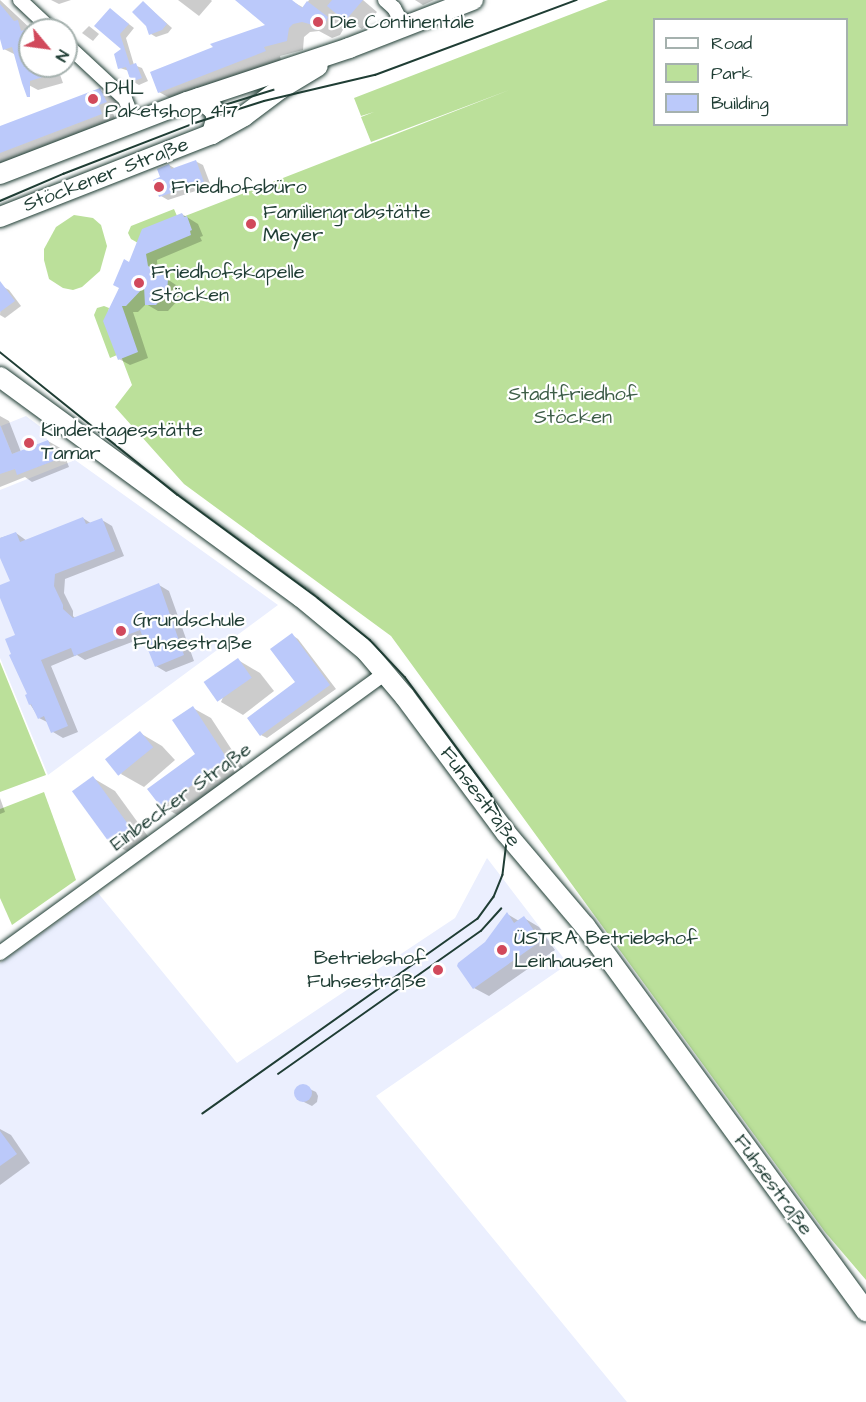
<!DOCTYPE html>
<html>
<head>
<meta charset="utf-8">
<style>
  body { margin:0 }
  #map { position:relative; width:866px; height:1402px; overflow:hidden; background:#fff; font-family:"Architects Daughter",sans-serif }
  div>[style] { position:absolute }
  .built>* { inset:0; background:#ebeffe }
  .green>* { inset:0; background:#bbe09a }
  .shadow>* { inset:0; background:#0003 }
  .building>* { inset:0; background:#bbc9fa; transform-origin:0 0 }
  .round { border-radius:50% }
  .roads { filter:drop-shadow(0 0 2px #1f3d34) drop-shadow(0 0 2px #1f3d34) }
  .street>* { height:14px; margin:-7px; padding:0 7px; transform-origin:7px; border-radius:7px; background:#fff }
  .secondary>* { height:20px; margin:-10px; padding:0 10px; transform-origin:10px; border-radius:10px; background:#fff }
  .tram>* { height:1.5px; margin:-0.75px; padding:0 0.75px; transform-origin:0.75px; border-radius:0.75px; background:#1f3d34 }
  .dots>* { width:16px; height:16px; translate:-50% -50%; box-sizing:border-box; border:3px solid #fff; border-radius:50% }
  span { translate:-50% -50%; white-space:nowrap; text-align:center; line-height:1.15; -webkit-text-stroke:4.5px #fff; paint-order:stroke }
  .poi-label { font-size:20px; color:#1f3d34 }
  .left { translate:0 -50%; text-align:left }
  .right { translate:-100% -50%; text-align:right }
  .street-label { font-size:20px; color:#1f3d34 }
  .park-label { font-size:20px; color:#3e5e48 }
  .legend { position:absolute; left:653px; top:18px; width:195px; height:108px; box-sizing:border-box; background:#fff; border:2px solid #a5b1ae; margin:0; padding:8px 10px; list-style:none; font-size:18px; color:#1f3d34 }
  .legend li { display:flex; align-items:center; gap:12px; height:30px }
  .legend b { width:30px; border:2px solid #a5b1ae }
  .north { position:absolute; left:18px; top:18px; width:60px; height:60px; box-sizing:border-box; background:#fff; border:2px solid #a5b1ae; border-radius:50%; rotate:119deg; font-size:16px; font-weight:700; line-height:24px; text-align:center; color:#1f3d34 }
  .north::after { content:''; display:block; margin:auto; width:21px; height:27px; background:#d1495b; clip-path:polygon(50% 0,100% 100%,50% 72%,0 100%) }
</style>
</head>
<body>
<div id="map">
  <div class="built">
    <i style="clip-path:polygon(26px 416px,42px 428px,56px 460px,37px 467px,29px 447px,12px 454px,1px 426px)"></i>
    <i style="clip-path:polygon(75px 460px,278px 605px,48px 775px,0 658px,0 490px)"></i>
    <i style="clip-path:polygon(487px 858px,568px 964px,376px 1096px,627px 1402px,0 1402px,0 963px,98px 893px,237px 1063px,455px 918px)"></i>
  </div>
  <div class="green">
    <i style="clip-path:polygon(evenodd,608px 0,866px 0,866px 1280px,825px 1232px,391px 636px,184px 484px,115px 407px,132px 385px,107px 319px,117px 355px,110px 358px,94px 315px,97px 308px,104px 306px,109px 308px,107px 318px,138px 243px,131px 239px,128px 233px,131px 226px,174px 209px,177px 216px,144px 232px,512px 89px,371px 142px,361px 117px,374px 112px,361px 116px,354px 98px,608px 0,654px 20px,846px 20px,846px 124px,654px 124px,654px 20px)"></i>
    <i style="clip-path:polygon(74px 215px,93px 218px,101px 225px,107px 246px,100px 271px,82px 287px,73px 290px,63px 288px,49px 279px,44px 260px,44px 249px,56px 227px)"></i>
    <i style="clip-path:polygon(0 662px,46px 775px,0 792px)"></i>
    <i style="clip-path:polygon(44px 792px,76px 880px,12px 925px,0 898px,0 809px)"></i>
  </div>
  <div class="shadow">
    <i style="clip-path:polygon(0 0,32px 30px,30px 30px,30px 66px,57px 66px,63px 83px,38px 90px,23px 82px,16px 55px,4px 49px,0 34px)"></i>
    <i style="clip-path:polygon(51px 0,71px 0,59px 4px)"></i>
    <i style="clip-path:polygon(178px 0,211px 0,212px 1px,199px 16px)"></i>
    <i style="clip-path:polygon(237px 0,290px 0,304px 8px,309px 0,363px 0,377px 12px,362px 29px,348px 21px,340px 35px,332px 38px,319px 31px,310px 32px,304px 37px,303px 50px,280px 56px,281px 60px,175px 101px,159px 92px,268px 25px)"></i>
    <i style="clip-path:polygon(415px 0,434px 0,423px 5px)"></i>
    <i style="clip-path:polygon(144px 3px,172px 28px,168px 33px,156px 37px,151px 34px)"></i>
    <i style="clip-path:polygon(111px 10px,134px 28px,126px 38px,134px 65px,142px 68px,148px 81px,139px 85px,132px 81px,129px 71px,120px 68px,123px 49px)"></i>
    <i style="clip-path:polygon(89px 26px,99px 34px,93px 41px,82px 33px)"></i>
    <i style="clip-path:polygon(100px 90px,115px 99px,121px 110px,113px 113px,116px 122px,0 166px,0 128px)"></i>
    <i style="clip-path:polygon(195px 161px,203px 165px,211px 186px,168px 200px,161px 196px,162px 178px,169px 165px,176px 169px)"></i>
    <i style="clip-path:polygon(182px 214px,198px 224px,203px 236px,200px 237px,202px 241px,157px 260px,158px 273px,179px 287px,178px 300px,168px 311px,158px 311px,146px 304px,138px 312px,133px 312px,148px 358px,130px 365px,119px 359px,105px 322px,130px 264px)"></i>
    <i style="clip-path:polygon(2px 286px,9px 290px,21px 306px,5px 318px,0 315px)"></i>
    <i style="clip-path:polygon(0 416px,9px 421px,21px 452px,48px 441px,62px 449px,69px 467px,32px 482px,25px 477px,0 487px)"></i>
    <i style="clip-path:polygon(83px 518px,92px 524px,102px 520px,112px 526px,124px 556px,65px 579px,64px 593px,73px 611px,73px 616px,75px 618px,159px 585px,169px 591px,194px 661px,166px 672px,156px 666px,145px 637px,85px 660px,77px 655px,51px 666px,78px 732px,63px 738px,53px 732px,49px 723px,39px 718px,30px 704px,17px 635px,0 595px,0 587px,12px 582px,0 556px,0 538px,16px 533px,27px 541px)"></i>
    <i style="clip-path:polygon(292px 635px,298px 639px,336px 689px,267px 738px,261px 735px,297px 683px)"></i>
    <i style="clip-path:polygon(238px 660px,260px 673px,274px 691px,243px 715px,221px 702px)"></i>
    <i style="clip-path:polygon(193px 708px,211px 718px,245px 770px,179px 816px,162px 806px,197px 754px)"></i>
    <i style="clip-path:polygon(140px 733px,162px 746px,175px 760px,144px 787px,121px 774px)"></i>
    <i style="clip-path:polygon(93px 778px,115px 791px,152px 842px,134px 855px,112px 843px)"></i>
    <i style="clip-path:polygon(0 798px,5px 812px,0 814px)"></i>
    <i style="clip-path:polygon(507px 914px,519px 921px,524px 918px,539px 927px,555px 950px,489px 996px,474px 988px,492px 937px)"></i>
    <i style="clip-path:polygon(301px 1085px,316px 1092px,318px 1096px,317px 1102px,312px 1106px,298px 1099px,295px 1094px)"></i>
    <i style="clip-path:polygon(0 1129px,11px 1135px,30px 1163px,0 1185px)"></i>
  </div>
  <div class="building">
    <i style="clip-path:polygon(235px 0,292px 0,302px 8px,307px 1px,328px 17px,324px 26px,314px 30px,313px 25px,302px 22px,293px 24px,289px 28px,287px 41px,264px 47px,266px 51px,158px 93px,150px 72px,213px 47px,210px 44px,265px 25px)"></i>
    <i style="clip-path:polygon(332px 0,363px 0,345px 21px,327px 6px)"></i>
    <i style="clip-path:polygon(143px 1px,167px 24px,162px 30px,149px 35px,146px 26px,132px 12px)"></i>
    <i style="clip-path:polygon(0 4px,14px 21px,18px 20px,21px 31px,27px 29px,30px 39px,30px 70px,47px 66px,49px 75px,30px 81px,30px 97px,27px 97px,22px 83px,12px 47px,3px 50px,0 39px)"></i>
    <i style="clip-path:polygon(110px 8px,129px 24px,120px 34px,130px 65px,136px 63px,142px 78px,131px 82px,126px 67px,118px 69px,114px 54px,121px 49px,94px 26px)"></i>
    <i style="clip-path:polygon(100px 88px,107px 102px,99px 105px,102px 114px,0 153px,0 126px)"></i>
    <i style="clip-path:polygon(196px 160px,204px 182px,159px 197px,153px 180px,160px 177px,157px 169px,169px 164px,171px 169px)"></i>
    <i style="clip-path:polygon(182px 213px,184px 217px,187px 216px,192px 230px,190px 231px,191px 235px,146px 254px,148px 266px,163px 273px,168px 279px,167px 293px,156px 305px,145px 305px,144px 287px,126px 306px,122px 306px,138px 352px,118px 360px,103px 321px,119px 288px,113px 285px,124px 259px,129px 262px,142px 229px)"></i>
    <i style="clip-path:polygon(0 281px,15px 301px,0 312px)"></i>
    <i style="clip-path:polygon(0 425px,12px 454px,48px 440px,56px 460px,17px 475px,15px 469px,0 474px)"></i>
    <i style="clip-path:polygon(83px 517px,86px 524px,102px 518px,115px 551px,55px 574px,54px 586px,63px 605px,63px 609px,73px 618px,159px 583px,184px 655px,155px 667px,140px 630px,74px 656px,71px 648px,41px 660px,68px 726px,51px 733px,44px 716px,38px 719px,31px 704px,29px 705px,25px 695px,27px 694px,9px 655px,11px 654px,5px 639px,15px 635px,0 598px,0 585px,10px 581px,0 558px,0 538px,16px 532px,20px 542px)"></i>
    <i style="clip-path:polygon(292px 633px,330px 685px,260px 736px,247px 718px,295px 682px,270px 649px)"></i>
    <i style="left:238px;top:658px;width:24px;height:42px;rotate:55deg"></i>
    <i style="clip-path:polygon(193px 706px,228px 760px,161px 807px,147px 789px,195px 754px,172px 720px)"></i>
    <i style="left:140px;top:731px;width:21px;height:45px;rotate:51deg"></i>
    <i style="left:93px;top:776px;width:65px;height:26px;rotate:54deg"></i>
    <i style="clip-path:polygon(507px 912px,514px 923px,524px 916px,541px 941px,473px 989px,457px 966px,458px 963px,485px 942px)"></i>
    <i class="round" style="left:294px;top:1084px;width:18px;height:18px"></i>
    <i style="clip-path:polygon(0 1131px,17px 1154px,0 1166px)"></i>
  </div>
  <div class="roads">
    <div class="street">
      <i style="left:20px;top:0;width:44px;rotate:43.2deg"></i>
      <i style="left:385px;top:0;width:12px;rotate:42deg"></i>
      <i style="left:394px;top:8px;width:21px;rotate:62deg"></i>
      <i style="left:66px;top:44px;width:81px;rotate:43deg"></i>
      <i style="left:125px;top:99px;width:24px;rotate:68deg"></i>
      <i style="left:0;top:953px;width:477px;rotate:-36deg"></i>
    </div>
    <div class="secondary">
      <i style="left:199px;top:98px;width:18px;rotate:38deg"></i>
      <i style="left:213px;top:109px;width:8px;rotate:60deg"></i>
      <i style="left:217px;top:116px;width:19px;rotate:106deg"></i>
      <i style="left:0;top:174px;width:200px;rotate:-21.1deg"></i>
      <i style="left:187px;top:102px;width:171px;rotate:-18.4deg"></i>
      <i style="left:349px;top:48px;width:133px;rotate:-21.2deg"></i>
      <i style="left:0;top:217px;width:228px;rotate:-21.4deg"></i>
      <i style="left:212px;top:134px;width:37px;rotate:-29deg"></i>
      <i style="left:244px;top:116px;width:45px;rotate:-36.9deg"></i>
      <i style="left:280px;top:89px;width:44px;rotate:-31.2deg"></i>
      <i style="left:0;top:377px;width:373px;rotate:36.2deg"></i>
      <i style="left:301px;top:597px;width:85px;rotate:39.7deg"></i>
      <i style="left:366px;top:651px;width:60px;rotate:49.7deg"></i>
      <i style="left:405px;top:697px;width:169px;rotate:53.4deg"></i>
      <i style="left:506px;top:833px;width:122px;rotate:49.7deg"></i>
      <i style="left:585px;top:926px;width:477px;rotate:53.9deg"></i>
    </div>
  </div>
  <div class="tram">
    <i style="left:218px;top:107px;width:58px;rotate:-17.2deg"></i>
    <i style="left:0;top:201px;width:69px;rotate:-23.2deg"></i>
    <i style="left:63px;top:174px;width:142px;rotate:-21.1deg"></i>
    <i style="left:195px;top:123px;width:72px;rotate:-17.7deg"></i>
    <i style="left:264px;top:101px;width:114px;rotate:-13.2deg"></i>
    <i style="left:375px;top:75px;width:215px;rotate:-20.4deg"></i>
    <i style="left:0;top:352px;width:228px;rotate:38.8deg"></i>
    <i style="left:178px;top:495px;width:174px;rotate:36.3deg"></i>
    <i style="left:318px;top:598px;width:67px;rotate:38.9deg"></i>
    <i style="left:370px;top:640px;width:51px;rotate:46.6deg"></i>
    <i style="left:405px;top:677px;width:145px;rotate:53.7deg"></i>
    <i style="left:491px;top:794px;width:30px;rotate:66deg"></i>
    <i style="left:503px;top:821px;width:21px;rotate:79deg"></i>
    <i style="left:507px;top:842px;width:33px;rotate:97deg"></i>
    <i style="left:503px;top:875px;width:24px;rotate:112deg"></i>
    <i style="left:494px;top:897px;width:27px;rotate:126deg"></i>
    <i style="left:478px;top:919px;width:337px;rotate:144.7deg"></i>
    <i style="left:278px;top:1074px;width:248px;rotate:-35.2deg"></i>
    <i style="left:481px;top:931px;width:30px;rotate:-48deg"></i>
  </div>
  <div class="dots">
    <i style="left:318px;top:22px;background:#d1495b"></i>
    <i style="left:93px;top:99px;background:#d1495b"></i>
    <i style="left:159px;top:187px;background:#d1495b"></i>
    <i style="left:251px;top:224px;background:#d1495b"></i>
    <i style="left:139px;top:283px;background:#d1495b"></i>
    <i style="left:29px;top:443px;background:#d1495b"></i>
    <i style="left:121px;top:631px;background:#d1495b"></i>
    <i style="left:502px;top:950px;background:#d1495b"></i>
    <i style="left:438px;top:970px;background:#d1495b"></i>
  </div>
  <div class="poi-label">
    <span class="left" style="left:330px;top:22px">Die Continentale</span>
    <span class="left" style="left:105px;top:100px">DHL<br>Paketshop 417</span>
    <span class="left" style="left:171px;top:187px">Friedhofsbüro</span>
    <span class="left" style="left:263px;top:224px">Familiengrabstätte<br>Meyer</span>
    <span class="left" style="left:151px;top:284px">Friedhofskapelle<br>Stöcken</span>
    <span class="left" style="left:41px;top:442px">Kindertagesstätte<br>Tamar</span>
    <span class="left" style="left:133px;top:632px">Grundschule<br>Fuhsestraße</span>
    <span class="left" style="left:514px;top:950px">ÜSTRA Betriebshof<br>Leinhausen</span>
    <span class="right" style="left:426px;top:970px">Betriebshof<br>Fuhsestraße</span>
  </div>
  <div class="street-label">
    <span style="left:106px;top:175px;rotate:-21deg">Stöckener Straße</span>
    <span style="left:181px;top:797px;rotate:-36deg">Einbecker Straße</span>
    <span style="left:480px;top:797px;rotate:53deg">Fuhsestraße</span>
    <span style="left:773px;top:1185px;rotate:54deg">Fuhsestraße</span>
  </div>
  <div class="park-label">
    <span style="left:573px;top:406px">Stadtfriedhof<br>Stöcken</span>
  </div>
  <ul class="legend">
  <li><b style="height:8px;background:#fff"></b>Road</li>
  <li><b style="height:16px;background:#bbe09a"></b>Park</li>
  <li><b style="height:16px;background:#bbc9fa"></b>Building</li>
  </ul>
  <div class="north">N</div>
</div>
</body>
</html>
